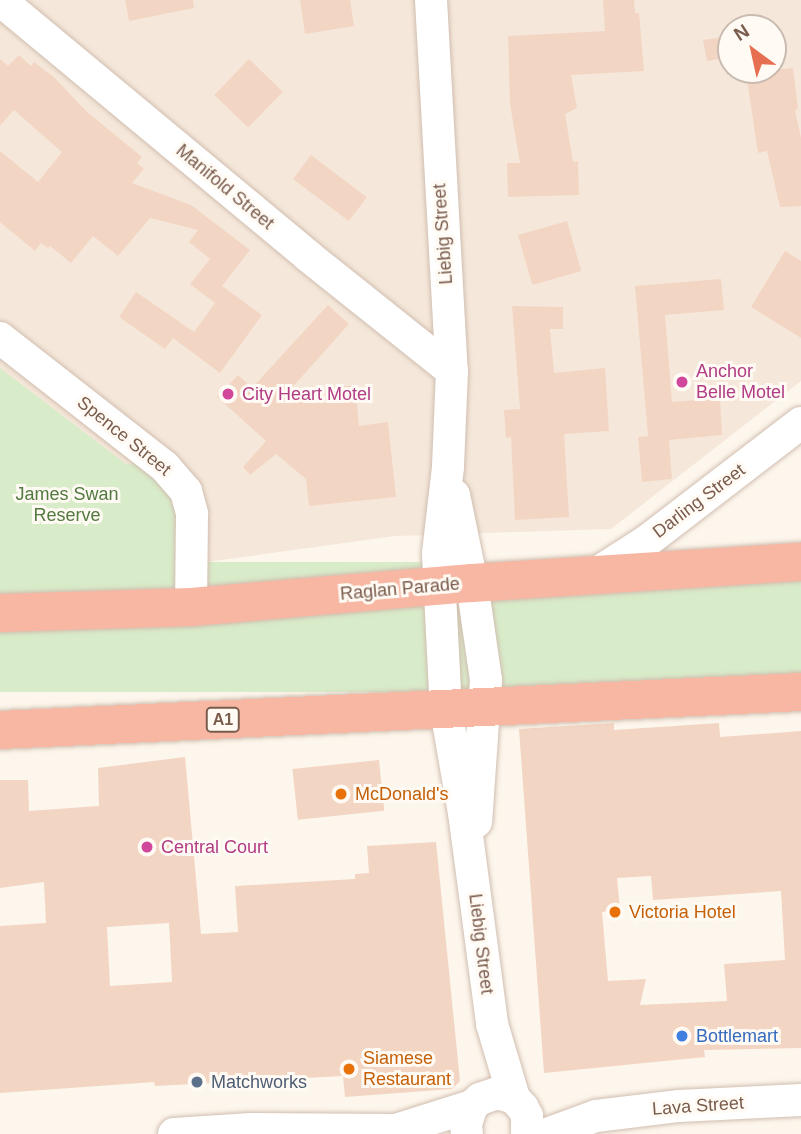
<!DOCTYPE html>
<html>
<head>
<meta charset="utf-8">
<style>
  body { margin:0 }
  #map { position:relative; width:801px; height:1134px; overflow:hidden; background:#fdf6ec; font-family:Arial,sans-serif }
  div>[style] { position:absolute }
  .residential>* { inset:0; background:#f5e8da }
  .green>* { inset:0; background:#d8ecc9; transform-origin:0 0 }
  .building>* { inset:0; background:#f3d5c3; transform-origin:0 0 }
  .roads { filter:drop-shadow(0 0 2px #d1beb0) drop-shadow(0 0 2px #d1beb0) }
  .minor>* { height:32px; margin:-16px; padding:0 16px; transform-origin:16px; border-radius:16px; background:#fff }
  .highway>* { height:38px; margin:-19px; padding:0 19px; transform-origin:19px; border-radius:19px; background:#f7b7a3 }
  .dots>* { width:19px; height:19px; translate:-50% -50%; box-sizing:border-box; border:4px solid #fffaf3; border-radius:50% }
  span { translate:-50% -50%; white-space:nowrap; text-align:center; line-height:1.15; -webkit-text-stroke:6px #fffaf3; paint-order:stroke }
  .shield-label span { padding:2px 5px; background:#fffaf3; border:2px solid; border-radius:5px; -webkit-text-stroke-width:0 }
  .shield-label { font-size:16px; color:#7a5c4d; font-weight:700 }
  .street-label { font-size:18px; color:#7a5c4d }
  .hotel-label { font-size:18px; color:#b23c85 }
  .left { translate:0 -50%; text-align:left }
  .park-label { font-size:18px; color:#537a41 }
  .food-label { font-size:18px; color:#c56008 }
  .shop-label { font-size:18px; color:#366cbe }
  .service-label { font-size:18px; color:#4e5e75 }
  .north { position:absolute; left:717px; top:14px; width:70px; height:70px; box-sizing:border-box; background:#fffaf3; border:2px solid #cabbb1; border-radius:50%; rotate:327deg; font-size:19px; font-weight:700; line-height:28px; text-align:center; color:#7a5c4d }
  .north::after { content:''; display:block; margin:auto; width:24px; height:32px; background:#e76f51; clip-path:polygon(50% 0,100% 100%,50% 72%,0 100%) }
</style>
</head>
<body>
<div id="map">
  <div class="residential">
    <i style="clip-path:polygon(evenodd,0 0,801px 0,801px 381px,611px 529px,395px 536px,192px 564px,0 576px,0 0,731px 28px,773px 28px,773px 70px,731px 70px,731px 28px)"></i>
  </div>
  <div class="green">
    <i style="clip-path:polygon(0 368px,126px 464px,144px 462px,175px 477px,188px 564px,0 576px)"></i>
    <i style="left:801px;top:562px;width:130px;height:803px;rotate:90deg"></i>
  </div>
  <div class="building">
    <i style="clip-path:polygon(125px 0,193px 0,194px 8px,129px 21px)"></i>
    <i style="clip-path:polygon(300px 0,350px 0,354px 26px,305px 34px)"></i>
    <i style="clip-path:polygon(603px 0,634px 0,635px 13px,639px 13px,644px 71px,571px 75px,577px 108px,565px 114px,573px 162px,578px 161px,579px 195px,508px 197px,507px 163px,520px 163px,510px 104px,508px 36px,605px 31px)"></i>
    <i style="clip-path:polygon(731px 36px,731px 57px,707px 61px,703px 40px)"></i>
    <i style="clip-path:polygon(19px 55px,31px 66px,34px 62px,54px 77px,87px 112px,142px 157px,137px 163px,144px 169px,132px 183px,191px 205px,250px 250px,222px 286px,262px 315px,220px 373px,173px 338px,165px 349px,119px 317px,136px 292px,194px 332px,215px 303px,190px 284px,210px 259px,189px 242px,198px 230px,150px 218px,118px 256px,93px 236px,71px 263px,50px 246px,48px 248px,41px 243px,35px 251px,0 222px,0 151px,38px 182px,62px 152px,14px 110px,0 126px,0 59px,8px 66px)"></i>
    <i style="left:249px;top:59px;width:47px;height:50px;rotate:44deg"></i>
    <i style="clip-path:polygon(793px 68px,798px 109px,795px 110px,801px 138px,801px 206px,780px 207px,767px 151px,758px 153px,746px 73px)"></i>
    <i style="left:311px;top:155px;width:70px;height:30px;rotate:37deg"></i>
    <i style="left:567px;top:221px;width:52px;height:51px;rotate:74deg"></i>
    <i style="clip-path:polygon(785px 251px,801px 261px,801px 338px,751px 307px)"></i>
    <i style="clip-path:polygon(721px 279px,724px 310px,665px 315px,672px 402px,720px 398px,722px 435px,669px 440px,672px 479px,642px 482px,638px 437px,648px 436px,635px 286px)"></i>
    <i style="clip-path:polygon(328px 305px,349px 324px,288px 392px,355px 385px,359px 426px,388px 422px,396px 497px,309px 506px,306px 479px,276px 454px,250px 475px,243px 467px,266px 441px,217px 397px,238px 375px,252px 388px)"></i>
    <i style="clip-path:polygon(512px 306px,563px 307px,563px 329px,550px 329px,554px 373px,605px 368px,609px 431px,564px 434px,569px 517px,515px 520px,511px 437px,506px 438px,504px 410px,520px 409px)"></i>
    <i style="clip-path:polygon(evenodd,614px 723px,614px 730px,719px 723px,720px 737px,801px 731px,801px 1048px,704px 1050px,705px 1057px,544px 1073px,519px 729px,614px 723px,651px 876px,653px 900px,781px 891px,785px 960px,724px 964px,727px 1001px,640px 1005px,646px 979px,608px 981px,602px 912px,620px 910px,617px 878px,651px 876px)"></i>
    <i style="clip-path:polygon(evenodd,185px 757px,201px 934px,238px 932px,235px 886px,355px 879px,355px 874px,369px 873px,367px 846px,436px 842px,460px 1081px,452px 1089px,345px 1097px,343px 1076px,155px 1086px,154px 1082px,0 1093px,0 926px,46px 923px,44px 882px,0 888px,0 780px,28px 780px,29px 811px,99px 806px,98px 768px,185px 757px,169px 923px,172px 982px,110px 986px,107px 927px,169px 923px)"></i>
    <i style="left:379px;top:760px;width:51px;height:87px;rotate:84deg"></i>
  </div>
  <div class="roads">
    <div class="minor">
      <i style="left:0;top:0;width:400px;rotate:39.7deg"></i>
      <i style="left:308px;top:256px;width:184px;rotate:38.6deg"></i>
      <i style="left:431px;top:0;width:372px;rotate:86.8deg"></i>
      <i style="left:452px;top:371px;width:96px;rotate:92.4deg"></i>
      <i style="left:448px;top:467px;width:88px;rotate:96.6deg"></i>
      <i style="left:438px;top:554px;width:156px;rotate:87.1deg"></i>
      <i style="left:446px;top:710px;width:105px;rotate:80.1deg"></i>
      <i style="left:464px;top:813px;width:213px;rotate:82.4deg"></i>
      <i style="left:492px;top:1024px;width:77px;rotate:73.4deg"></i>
      <i style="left:0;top:338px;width:209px;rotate:38deg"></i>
      <i style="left:165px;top:467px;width:32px;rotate:49deg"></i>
      <i style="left:186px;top:491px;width:24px;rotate:75deg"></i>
      <i style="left:192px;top:514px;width:93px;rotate:90.6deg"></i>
      <i style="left:454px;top:495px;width:90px;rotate:78.4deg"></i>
      <i style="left:472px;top:583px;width:98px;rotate:81.8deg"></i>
      <i style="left:486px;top:680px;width:142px;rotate:94deg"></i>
      <i style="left:594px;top:575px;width:63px;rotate:-32.7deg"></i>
      <i style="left:647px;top:541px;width:194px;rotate:-37.5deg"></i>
      <i style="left:396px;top:1130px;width:80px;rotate:-17.5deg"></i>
      <i style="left:174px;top:1134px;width:77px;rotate:-3.7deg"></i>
      <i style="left:251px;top:1129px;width:143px;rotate:0.4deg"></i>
      <i style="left:394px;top:1130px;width:26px;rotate:9deg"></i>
      <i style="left:467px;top:1134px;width:10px;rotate:-96deg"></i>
      <i style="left:466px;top:1124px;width:19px;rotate:-72deg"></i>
      <i style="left:472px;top:1106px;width:11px;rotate:-41deg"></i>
      <i style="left:480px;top:1099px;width:18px;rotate:-19deg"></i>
      <i style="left:497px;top:1093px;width:18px;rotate:16deg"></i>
      <i style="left:514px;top:1098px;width:13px;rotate:48deg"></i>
      <i style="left:523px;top:1108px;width:9px;rotate:63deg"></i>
      <i style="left:527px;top:1116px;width:18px;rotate:90deg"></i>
      <i style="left:547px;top:1134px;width:52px;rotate:-20.2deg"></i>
      <i style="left:596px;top:1116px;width:84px;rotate:-6.9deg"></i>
      <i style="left:679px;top:1106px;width:122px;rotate:-2.8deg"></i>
    </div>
    <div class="highway">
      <i style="left:0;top:613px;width:191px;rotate:-1.8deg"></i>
      <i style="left:191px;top:607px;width:282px;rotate:-4.9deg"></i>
      <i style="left:472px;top:583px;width:330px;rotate:-3.7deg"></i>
      <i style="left:0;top:730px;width:802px;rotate:-2.72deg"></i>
    </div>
  </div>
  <div class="dots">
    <i style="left:682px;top:382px;background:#d1479c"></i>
    <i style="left:228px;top:394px;background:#d1479c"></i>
    <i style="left:341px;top:794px;background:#e8710a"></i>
    <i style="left:147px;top:847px;background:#d1479c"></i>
    <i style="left:615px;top:912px;background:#e8710a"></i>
    <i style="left:682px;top:1036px;background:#3f7fe0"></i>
    <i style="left:349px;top:1069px;background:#e8710a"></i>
    <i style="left:197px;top:1082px;background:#5c6f8a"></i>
  </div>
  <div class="shield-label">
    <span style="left:223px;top:720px">A1</span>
  </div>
  <div class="street-label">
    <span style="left:225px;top:187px;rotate:40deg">Manifold Street</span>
    <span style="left:443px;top:234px;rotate:-94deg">Liebig Street</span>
    <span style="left:124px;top:436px;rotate:39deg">Spence Street</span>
    <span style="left:699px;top:501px;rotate:-37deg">Darling Street</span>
    <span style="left:400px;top:589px;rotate:-5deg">Raglan Parade</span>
    <span style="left:481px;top:944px;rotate:83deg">Liebig Street</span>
    <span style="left:698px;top:1106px;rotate:-4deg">Lava Street</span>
  </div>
  <div class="hotel-label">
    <span class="left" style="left:696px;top:382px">Anchor<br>Belle Motel</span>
    <span class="left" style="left:242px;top:394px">City Heart Motel</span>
    <span class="left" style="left:161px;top:847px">Central Court</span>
  </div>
  <div class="park-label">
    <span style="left:67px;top:505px">James Swan<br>Reserve</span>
  </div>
  <div class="food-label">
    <span class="left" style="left:355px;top:794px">McDonald's</span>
    <span class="left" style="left:629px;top:912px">Victoria Hotel</span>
    <span class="left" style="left:363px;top:1069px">Siamese<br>Restaurant</span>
  </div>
  <div class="shop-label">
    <span class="left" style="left:696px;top:1036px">Bottlemart</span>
  </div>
  <div class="service-label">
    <span class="left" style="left:211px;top:1082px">Matchworks</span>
  </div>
  <div class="north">N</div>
</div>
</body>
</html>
